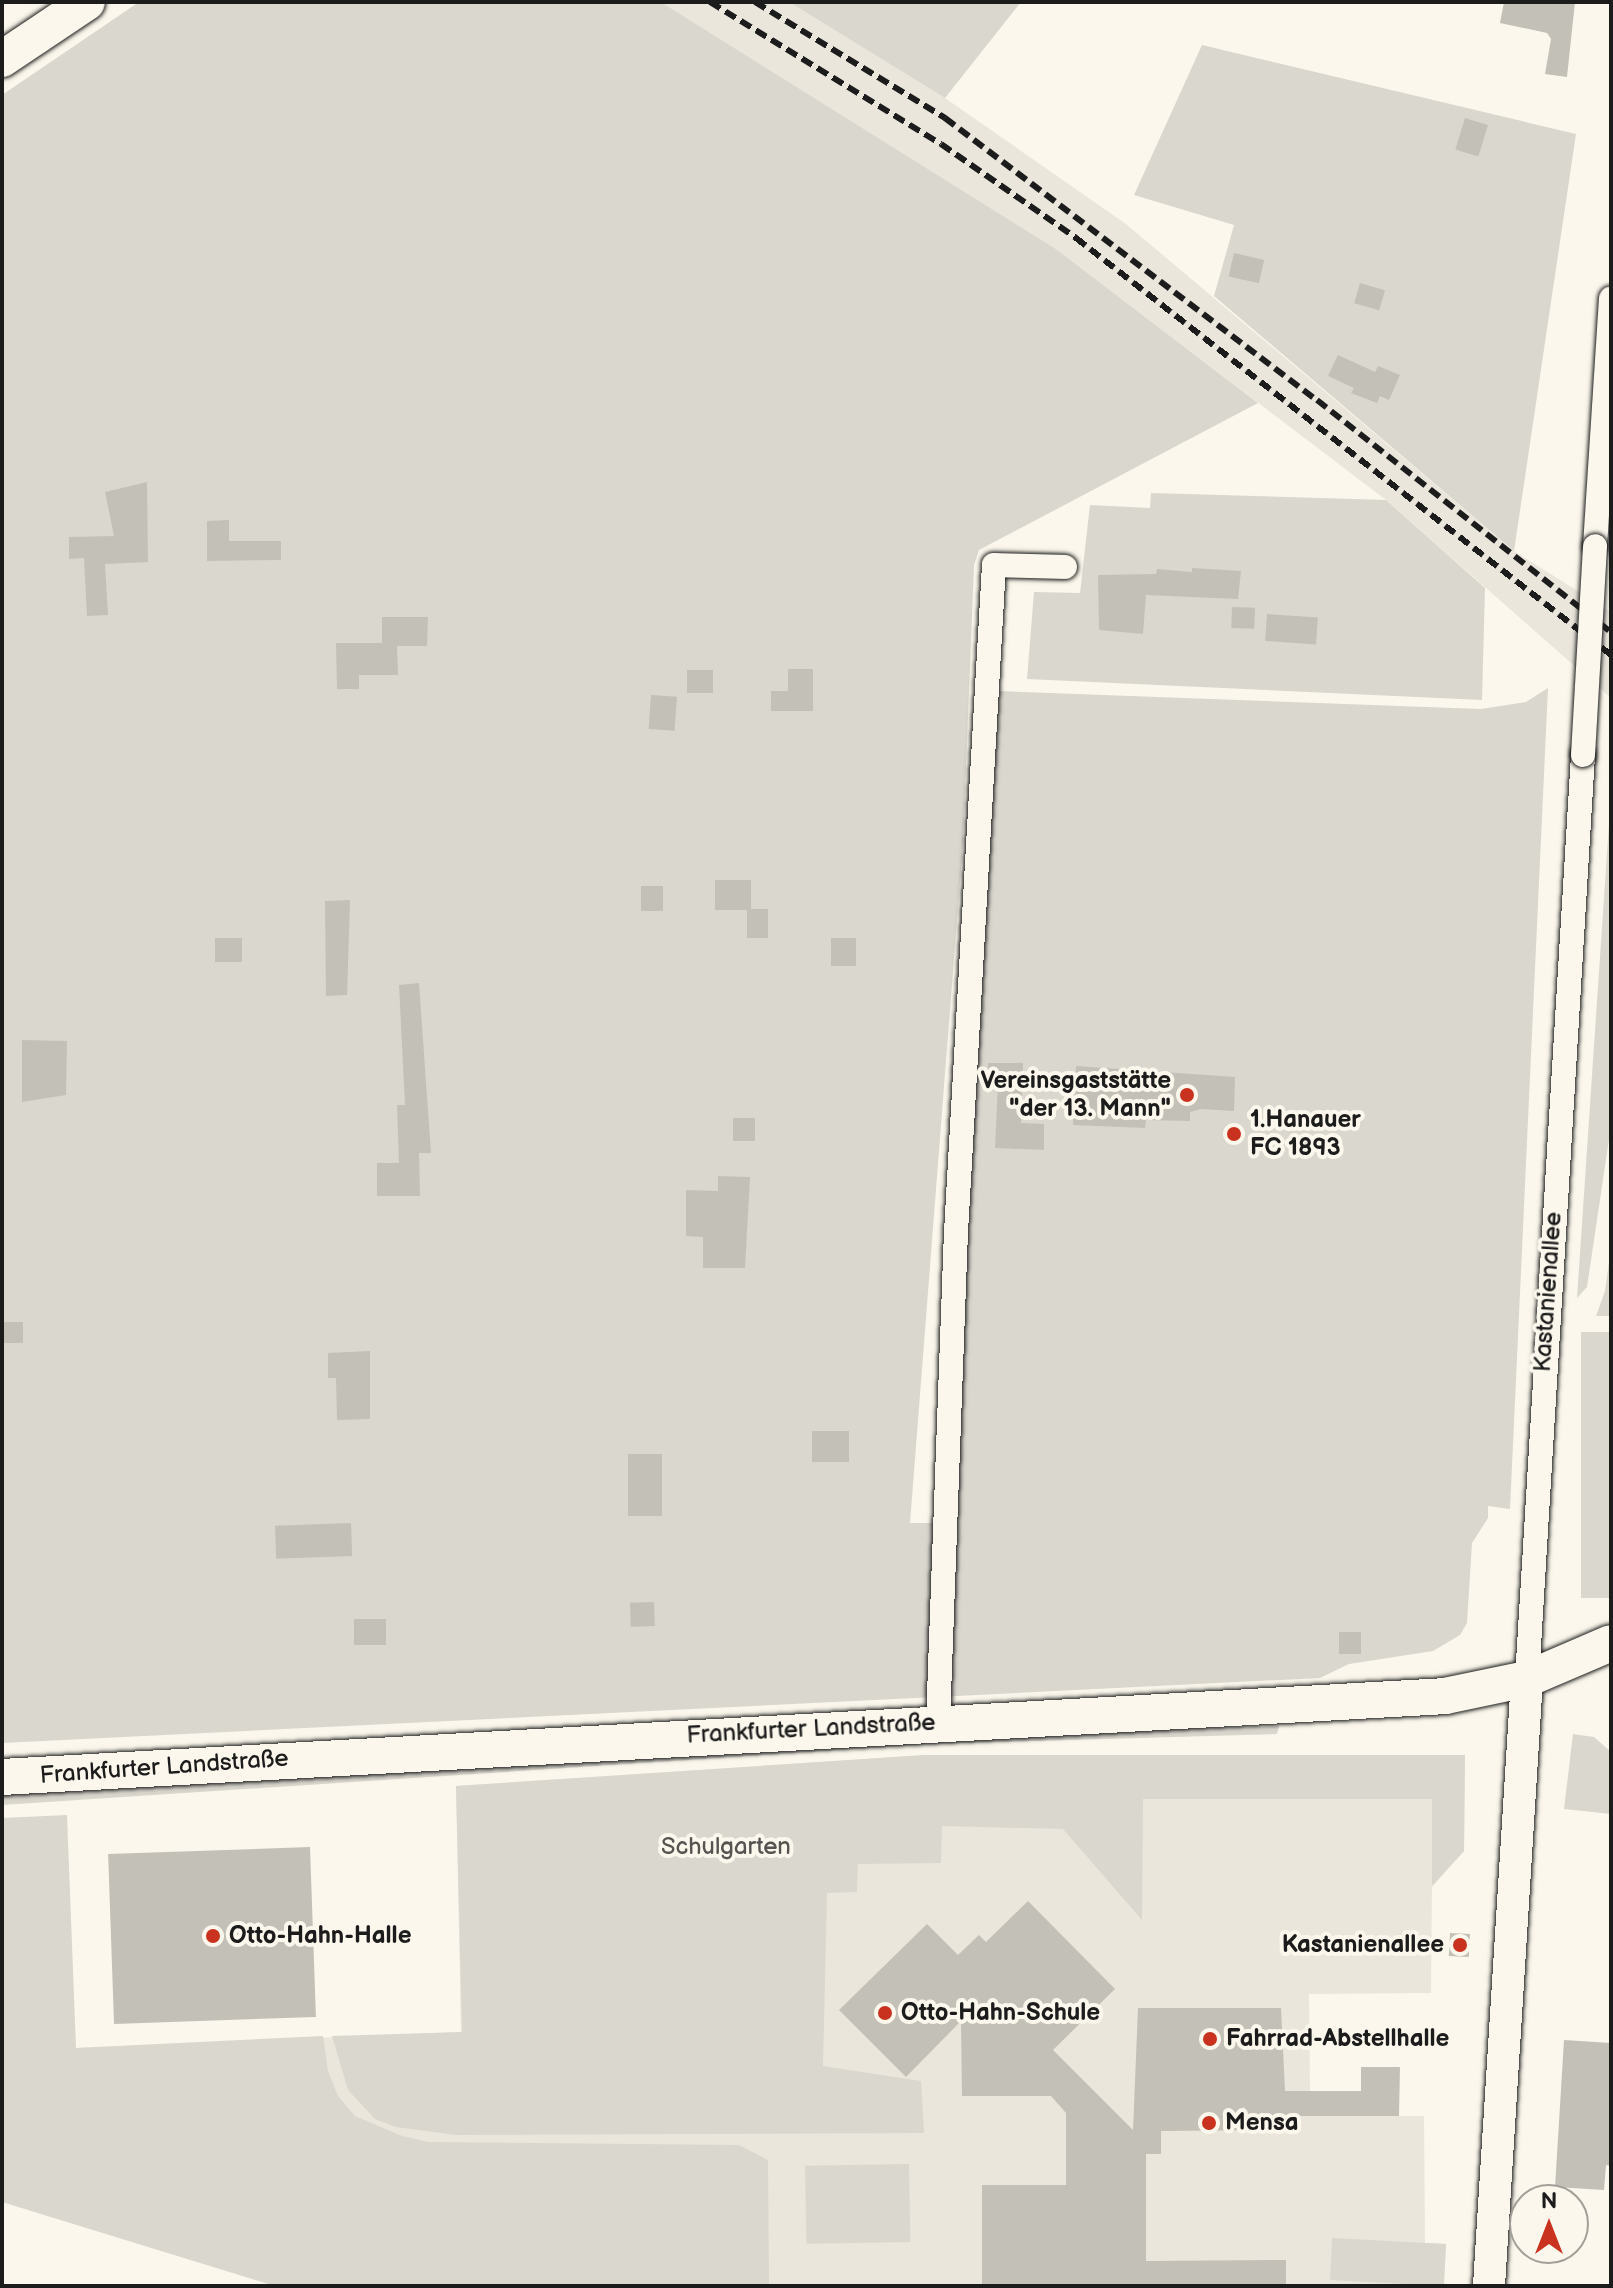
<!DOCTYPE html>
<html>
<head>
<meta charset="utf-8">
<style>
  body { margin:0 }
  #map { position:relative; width:1613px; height:2288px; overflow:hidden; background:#fbf7ec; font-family:"Balsamiq Sans",sans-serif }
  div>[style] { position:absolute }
  .built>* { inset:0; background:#eae6dc }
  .green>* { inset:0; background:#dad7ce; transform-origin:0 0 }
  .building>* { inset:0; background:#c3c0b8; transform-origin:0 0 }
  .roads { filter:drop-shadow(0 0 2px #1c1c1c) drop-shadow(0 0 2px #1c1c1c) }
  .minor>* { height:24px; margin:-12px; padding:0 12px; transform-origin:12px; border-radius:12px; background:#fbf7ec }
  .tertiary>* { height:32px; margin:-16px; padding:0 16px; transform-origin:16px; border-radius:16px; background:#fbf7ec }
  .secondary>* { height:36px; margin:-18px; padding:0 18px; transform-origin:18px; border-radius:18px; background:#fbf7ec }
  .rail>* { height:6px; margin-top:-3px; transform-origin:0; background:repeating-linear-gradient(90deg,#1c1c1c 0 12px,transparent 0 18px) }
  .bridges { filter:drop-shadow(0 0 2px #1c1c1c) drop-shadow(0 0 2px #1c1c1c) }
  .minor-bridge>* { height:24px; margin:-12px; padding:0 12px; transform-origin:12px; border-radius:12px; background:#fbf7ec }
  .dots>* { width:22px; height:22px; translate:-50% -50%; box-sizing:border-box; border:4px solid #fbf7ec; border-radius:50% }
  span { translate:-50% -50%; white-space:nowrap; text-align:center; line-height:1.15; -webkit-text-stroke:8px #fbf7ec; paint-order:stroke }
  .poi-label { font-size:24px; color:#1c1c1c; font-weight:700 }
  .right { translate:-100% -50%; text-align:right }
  .left { translate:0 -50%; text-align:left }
  .street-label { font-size:24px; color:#1c1c1c }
  .park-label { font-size:24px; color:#555451 }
  .frame { position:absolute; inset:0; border:4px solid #1c1c1c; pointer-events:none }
  .north { position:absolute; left:1509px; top:2184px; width:80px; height:80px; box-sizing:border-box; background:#fbf7ec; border:2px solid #a29f99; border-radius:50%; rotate:0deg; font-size:22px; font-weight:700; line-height:32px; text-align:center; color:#1c1c1c }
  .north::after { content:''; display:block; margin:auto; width:28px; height:36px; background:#c8321e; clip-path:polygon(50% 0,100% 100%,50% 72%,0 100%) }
</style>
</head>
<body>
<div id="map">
  <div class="built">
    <i style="clip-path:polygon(661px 2px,789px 2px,945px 98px,1126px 224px,1514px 551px,1611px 612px,1611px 698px,1386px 500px,1056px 249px)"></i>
    <i style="clip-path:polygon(925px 1755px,1465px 1755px,1464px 1851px,1432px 1887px,1431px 1993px,1309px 1994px,1310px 2091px,1334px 2091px,1334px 2116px,1424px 2116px,1425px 2243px,1446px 2244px,1444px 2286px,275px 2286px,226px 2270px,76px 2048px,461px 2032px,456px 1786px)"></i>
  </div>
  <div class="green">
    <i style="clip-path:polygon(139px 2px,661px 2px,1056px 249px,1258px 403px,979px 550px,974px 565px,963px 843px,910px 1523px,942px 1523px,998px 691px,1481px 709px,1526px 702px,1548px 688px,1510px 1509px,1488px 1506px,1488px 1518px,1472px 1543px,1467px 1623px,1460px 1635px,1433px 1651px,1349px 1664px,1320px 1678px,2px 1743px,2px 95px)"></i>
    <i style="clip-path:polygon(789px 2px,1021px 2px,945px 98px)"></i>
    <i style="clip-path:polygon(1202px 45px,1576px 134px,1514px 551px,1214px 296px,1234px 225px,1134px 195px)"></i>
    <i style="clip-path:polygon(1151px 493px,1386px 500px,1485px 588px,1482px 700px,1027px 679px,1034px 592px,1080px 593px,1090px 505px,1150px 508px)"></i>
    <i style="clip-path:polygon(1611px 794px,1611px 1126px,1587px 1287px,1577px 1298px)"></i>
    <i style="clip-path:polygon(1611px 1248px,1611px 1316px,1596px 1316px,1605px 1291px)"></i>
    <i style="left:1611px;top:1332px;width:266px;height:30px;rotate:90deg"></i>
    <i style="clip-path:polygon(1279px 1726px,1277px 1734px,932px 1744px,2px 1805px,2px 1791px,938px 1733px)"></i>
    <i style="clip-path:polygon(1573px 1734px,1594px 1737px,1611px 1752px,1611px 1814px,1564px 1809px)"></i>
    <i style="clip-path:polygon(925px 1755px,1465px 1755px,1464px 1851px,1432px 1886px,1432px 1799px,1143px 1799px,1142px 1920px,1063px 1829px,942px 1826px,941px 1863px,858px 1864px,857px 1892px,827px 1893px,823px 2066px,921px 2081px,924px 2133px,456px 2135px,396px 2127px,375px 2119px,348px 2090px,332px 2036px,462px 2032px,456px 1786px)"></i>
    <i style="clip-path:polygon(67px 1815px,76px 2048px,323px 2036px,328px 2071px,338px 2096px,355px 2116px,402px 2136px,428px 2142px,739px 2145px,768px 2160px,769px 2286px,275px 2286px,2px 2202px,2px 1818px)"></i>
    <i style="left:909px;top:2164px;width:78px;height:104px;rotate:89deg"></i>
    <i style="left:1446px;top:2244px;width:42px;height:114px;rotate:93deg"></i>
  </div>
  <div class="building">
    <i style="clip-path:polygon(1504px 2px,1575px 2px,1567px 77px,1545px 74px,1551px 39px,1547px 33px,1500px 23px)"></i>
    <i style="left:1465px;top:118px;width:24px;height:33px;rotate:17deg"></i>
    <i style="left:1234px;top:253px;width:31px;height:24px;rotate:13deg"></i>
    <i style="left:1360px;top:283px;width:26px;height:21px;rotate:16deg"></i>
    <i style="clip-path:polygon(1338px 355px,1375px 372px,1378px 366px,1400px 375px,1389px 400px,1380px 396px,1377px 403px,1351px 393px,1354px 388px,1328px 376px)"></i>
    <i style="clip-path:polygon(147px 482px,148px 562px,105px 564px,108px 615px,87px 616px,84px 558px,69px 559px,69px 537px,114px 536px,105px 492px)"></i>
    <i style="clip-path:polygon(229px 520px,229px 541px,281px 541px,281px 560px,207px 561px,207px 521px)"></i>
    <i style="clip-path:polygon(1192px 568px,1241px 571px,1238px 599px,1146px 595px,1143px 634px,1099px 630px,1098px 575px,1156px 574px,1157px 569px,1192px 572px)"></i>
    <i style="left:1232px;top:607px;width:23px;height:21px;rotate:2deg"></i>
    <i style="left:1267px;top:614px;width:51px;height:27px;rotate:4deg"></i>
    <i style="clip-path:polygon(382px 617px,428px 617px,427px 646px,397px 646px,398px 675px,359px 675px,359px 689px,337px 689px,336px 643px,382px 643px)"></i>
    <i style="clip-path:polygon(788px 669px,813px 669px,813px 711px,771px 711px,771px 691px,788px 691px)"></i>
    <i style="left:687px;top:670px;width:26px;height:23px"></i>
    <i style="left:651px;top:695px;width:26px;height:34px;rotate:4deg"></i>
    <i style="left:715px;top:880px;width:36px;height:30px"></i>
    <i style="left:641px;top:886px;width:22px;height:25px"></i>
    <i style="clip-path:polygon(350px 900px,347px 995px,326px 996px,325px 901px)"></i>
    <i style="left:768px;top:909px;width:29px;height:21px;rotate:90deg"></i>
    <i style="left:215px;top:938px;width:27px;height:24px"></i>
    <i style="left:831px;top:938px;width:25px;height:28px"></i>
    <i style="clip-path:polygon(419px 983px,431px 1153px,419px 1153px,420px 1196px,377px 1196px,377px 1163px,399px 1163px,397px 1105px,405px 1105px,399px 985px)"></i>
    <i style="clip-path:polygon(22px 1040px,67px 1041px,66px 1095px,22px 1102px)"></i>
    <i style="clip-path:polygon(988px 1063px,1023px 1063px,1021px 1123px,1044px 1124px,1044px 1150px,995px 1148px,998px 1083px,987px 1082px)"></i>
    <i style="clip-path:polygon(1076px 1066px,1235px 1077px,1234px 1111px,1201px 1109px,1190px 1112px,1190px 1121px,1146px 1120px,1145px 1128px,1073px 1125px)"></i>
    <i style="left:733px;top:1118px;width:22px;height:23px"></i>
    <i style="clip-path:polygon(718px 1176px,750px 1177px,745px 1268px,703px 1268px,703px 1237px,686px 1236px,686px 1190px,718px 1191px)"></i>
    <i style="left:23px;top:1322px;width:21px;height:21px;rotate:90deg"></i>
    <i style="clip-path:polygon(370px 1351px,370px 1419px,337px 1420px,336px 1378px,328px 1378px,328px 1353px)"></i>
    <i style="left:812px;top:1431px;width:37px;height:31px"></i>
    <i style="left:628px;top:1454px;width:34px;height:62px"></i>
    <i style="left:351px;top:1523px;width:33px;height:76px;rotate:88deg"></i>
    <i style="left:654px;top:1602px;width:24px;height:24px;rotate:88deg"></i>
    <i style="left:354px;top:1619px;width:32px;height:26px"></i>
    <i style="left:1339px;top:1632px;width:22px;height:22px"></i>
    <i style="left:310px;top:1847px;width:170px;height:202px;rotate:88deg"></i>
    <i style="clip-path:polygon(1028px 1901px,1115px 1989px,1053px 2050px,1133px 2130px,1138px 2008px,1281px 2008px,1285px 2091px,1361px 2091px,1361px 2067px,1400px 2067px,1399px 2116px,1286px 2116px,1286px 2130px,1161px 2131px,1161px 2154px,1146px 2154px,1146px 2261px,1286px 2260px,1286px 2286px,982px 2286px,982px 2185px,1066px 2185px,1066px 2113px,1051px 2096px,962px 2096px,961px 2021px,906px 2077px,839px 2010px,927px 1924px,958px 1955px,979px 1935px,986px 1942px)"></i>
    <i style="left:1450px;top:1933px;width:20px;height:23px;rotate:3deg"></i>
    <i style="clip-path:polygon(1564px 2040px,1611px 2043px,1611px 2166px,1606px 2165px,1604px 2190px,1555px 2187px)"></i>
  </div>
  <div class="roads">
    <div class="minor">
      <i style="left:1595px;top:546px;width:248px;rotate:-86.3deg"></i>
      <i style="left:1527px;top:1679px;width:926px;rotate:-86.53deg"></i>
      <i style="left:938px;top:1722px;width:490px;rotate:-87.9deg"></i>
      <i style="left:956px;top:1232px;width:668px;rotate:-86.74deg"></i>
      <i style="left:994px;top:565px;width:71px;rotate:1.6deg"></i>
    </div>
    <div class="tertiary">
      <i style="left:1489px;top:2286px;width:608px;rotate:-86.42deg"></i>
    </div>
    <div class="secondary">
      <i style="left:2px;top:59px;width:102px;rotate:-33.8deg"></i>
      <i style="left:2px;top:1777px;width:1445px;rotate:-3.21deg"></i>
      <i style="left:1445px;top:1696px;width:84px;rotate:-11.7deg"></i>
      <i style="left:1527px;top:1679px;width:91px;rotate:-23.2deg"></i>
    </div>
  </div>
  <div class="rail">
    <i style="left:710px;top:2px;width:271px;rotate:31.6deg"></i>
    <i style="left:941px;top:144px;width:165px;rotate:34.8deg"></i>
    <i style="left:1076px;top:238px;width:678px;rotate:37.93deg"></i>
    <i style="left:755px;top:2px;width:223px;rotate:31.4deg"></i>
    <i style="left:945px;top:118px;width:467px;rotate:37.2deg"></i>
    <i style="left:1317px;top:400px;width:375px;rotate:38.3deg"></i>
  </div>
  <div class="bridges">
    <div class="minor-bridge">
      <i style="left:1583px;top:755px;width:209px;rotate:-86.7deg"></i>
    </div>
  </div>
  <div class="dots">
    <i style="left:1187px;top:1095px;background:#c8321e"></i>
    <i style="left:1234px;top:1134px;background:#c8321e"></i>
    <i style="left:213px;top:1936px;background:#c8321e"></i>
    <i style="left:1460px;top:1945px;background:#c8321e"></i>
    <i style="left:885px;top:2013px;background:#c8321e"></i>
    <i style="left:1210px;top:2039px;background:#c8321e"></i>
    <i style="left:1209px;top:2123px;background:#c8321e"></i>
  </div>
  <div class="poi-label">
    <span class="right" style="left:1171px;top:1095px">Vereinsgaststätte<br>"der 13. Mann"</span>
    <span class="left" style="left:1250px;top:1134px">1.Hanauer<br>FC 1893</span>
    <span class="left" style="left:229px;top:1936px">Otto-Hahn-Halle</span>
    <span class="right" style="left:1444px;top:1945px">Kastanienallee</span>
    <span class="left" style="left:901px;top:2013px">Otto-Hahn-Schule</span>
    <span class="left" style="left:1226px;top:2039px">Fahrrad-Abstellhalle</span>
    <span class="left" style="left:1225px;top:2123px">Mensa</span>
  </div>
  <div class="street-label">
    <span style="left:1548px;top:1292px;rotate:-86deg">Kastanienallee</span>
    <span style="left:811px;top:1729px;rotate:-3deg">Frankfurter Landstraße</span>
    <span style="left:164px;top:1767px;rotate:-4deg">Frankfurter Landstraße</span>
  </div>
  <div class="park-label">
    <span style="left:726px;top:1847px">Schulgarten</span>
  </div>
  <div class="frame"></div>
  <div class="north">N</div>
</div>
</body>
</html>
